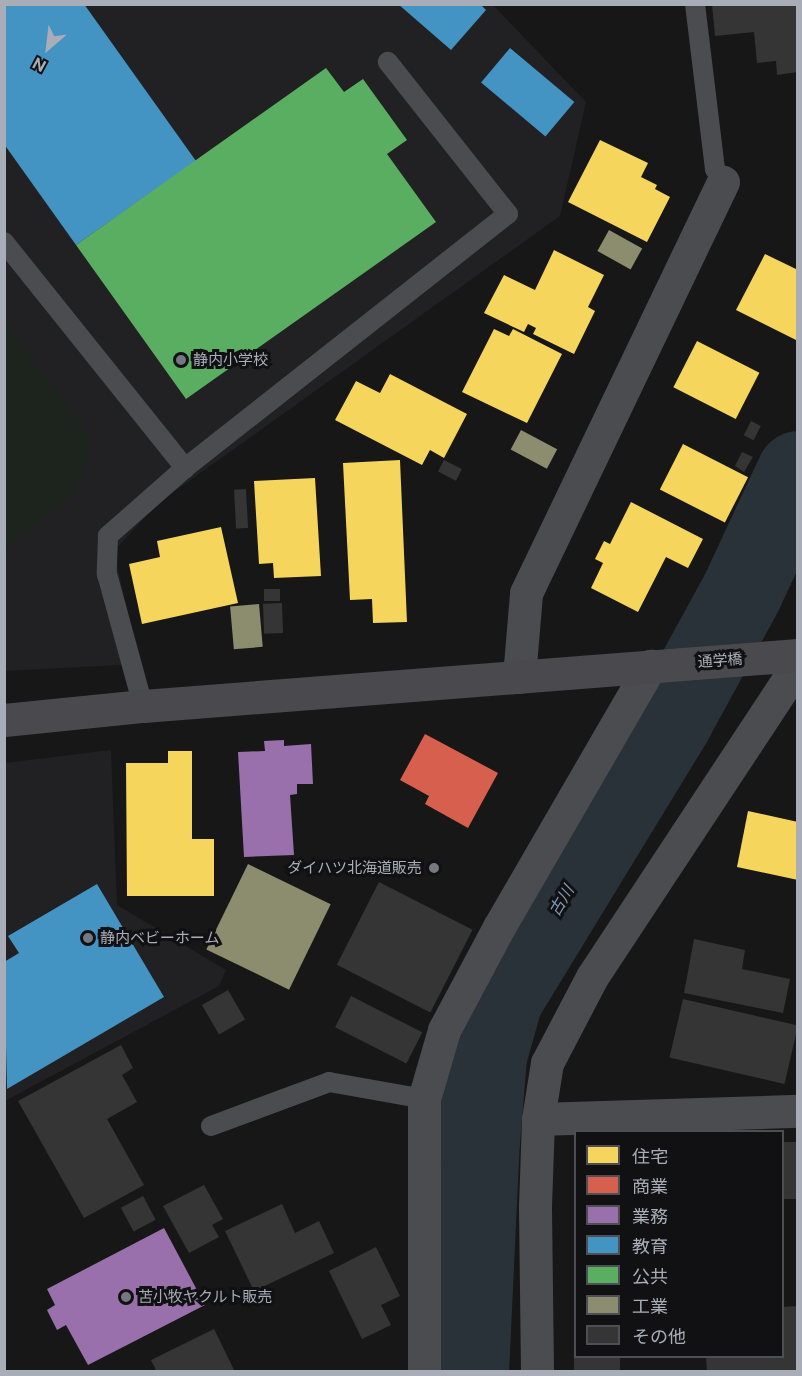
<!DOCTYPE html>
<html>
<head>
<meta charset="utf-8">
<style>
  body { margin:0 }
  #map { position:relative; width:802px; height:1376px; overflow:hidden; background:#171717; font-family:"Public Sans","Noto Sans JP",sans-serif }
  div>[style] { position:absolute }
  .built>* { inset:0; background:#212123 }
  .green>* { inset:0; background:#1d241e }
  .homes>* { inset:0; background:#f6d55c; transform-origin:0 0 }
  .shops>* { inset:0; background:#d6604d }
  .offices>* { inset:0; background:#9970ab }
  .schools>* { inset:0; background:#4393c3; transform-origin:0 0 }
  .public>* { inset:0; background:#5aae61 }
  .industry>* { inset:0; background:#8c8c6e; transform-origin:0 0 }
  .river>* { height:82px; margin:-41px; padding:0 41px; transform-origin:41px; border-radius:41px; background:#2a3239 }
  .building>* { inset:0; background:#353536; transform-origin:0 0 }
  .lane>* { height:20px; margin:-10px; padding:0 10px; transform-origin:10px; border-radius:10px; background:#4b4c50 }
  .street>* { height:33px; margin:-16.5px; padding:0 16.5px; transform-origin:16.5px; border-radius:16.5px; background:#4b4c50 }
  .secondary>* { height:33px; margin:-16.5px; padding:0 16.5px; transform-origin:16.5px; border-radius:16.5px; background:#4a4a4e }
  .dots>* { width:16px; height:16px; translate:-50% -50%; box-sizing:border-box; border:3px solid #111113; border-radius:50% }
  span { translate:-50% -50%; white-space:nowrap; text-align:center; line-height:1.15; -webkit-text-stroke:6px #111113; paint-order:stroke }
  .poi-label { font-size:15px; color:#a8adb8 }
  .left { translate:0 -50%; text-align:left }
  .right { translate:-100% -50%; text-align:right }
  .street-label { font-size:15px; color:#a8adb8 }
  .water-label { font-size:16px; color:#7f9bb3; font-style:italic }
  .frame { position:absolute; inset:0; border:6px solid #a8adb8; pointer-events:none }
  .legend { position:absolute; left:574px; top:1130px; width:210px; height:228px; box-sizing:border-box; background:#111113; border:2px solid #4d4f55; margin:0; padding:8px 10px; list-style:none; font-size:18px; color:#a8adb8 }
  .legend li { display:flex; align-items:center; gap:12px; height:30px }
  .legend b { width:30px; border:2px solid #4d4f55 }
  .north { position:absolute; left:18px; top:18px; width:60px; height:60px; -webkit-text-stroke:4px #111113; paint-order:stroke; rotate:208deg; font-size:16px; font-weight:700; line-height:24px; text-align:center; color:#a8adb8 }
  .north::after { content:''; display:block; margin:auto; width:21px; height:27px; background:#a8adb8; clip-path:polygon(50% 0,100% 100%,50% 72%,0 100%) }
</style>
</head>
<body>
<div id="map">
  <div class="built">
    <i style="clip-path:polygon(4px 5px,493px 5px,586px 102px,560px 216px,157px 504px,114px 551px,139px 664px,5px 671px)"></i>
    <i style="clip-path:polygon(111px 750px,117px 905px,226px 970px,219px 986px,5px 1101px,5px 763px)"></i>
  </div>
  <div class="green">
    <i style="clip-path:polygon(5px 322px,88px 434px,86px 461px,70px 498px,5px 547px)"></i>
  </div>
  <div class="homes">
    <i style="clip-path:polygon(600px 140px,648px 163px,641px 177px,657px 185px,655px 189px,670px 197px,647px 242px,568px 202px)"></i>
    <i style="clip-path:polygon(554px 250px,604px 275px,588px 307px,595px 311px,574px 354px,533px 334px,536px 328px,528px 324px,524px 332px,484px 313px,504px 275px,535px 290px)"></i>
    <i style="clip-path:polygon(765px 254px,798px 270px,796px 340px,736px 310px)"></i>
    <i style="clip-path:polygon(494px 329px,509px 336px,513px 329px,562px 354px,527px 423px,462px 392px)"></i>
    <i style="left:697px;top:341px;width:70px;height:52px;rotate:27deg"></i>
    <i style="clip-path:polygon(390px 374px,467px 414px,444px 458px,430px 450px,422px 465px,335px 420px,356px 381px,380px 393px)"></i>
    <i style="left:683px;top:444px;width:73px;height:51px;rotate:27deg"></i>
    <i style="clip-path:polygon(400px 460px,407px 622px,373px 623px,372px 599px,350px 600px,343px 463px)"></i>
    <i style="clip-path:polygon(315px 478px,321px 576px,274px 578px,273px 563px,259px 564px,254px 481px)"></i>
    <i style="clip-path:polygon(631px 502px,703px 539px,688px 568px,666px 557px,638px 612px,591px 588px,603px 563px,595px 559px,604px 541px,610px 544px)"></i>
    <i style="clip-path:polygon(221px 527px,238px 603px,142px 624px,129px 564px,160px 557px,157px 541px)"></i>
    <i style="clip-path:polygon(168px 751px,192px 751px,192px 839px,214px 839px,214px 896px,127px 896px,126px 763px,168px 763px)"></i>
    <i style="clip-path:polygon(748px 811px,798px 822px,798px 880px,737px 867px)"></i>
  </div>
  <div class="shops">
    <i style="clip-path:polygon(425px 734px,498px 773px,468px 828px,425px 804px,429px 796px,400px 780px)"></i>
  </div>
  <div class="offices">
    <i style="clip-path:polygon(284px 740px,284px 746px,311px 744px,313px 784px,297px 784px,297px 794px,290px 795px,294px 855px,244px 857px,238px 752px,265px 751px,264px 741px)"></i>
    <i style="clip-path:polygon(164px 1228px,205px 1305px,88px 1365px,66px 1325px,57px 1330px,47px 1310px,55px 1305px,47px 1289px)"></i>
  </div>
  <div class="schools">
    <i style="clip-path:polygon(4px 4px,84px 4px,196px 161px,76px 245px,4px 144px)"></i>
    <i style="clip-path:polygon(398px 4px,480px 4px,486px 10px,451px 50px)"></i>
    <i style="left:510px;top:48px;width:84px;height:45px;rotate:40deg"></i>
    <i style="clip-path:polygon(97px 884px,164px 997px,7px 1089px,4px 962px,19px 953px,8px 936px)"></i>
  </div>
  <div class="public">
    <i style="clip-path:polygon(326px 68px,344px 92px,363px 79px,407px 140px,387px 154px,436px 222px,186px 399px,76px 245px)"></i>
  </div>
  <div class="industry">
    <i style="left:609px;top:230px;width:38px;height:24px;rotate:29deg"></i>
    <i style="left:521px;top:430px;width:41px;height:22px;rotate:28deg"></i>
    <i style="left:259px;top:604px;width:43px;height:29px;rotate:85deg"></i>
    <i style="left:248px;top:864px;width:92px;height:95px;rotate:26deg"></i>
  </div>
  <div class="river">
    <i style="left:468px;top:1372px;width:230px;rotate:-87.3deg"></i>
    <i style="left:479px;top:1142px;width:86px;rotate:-85.3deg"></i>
    <i style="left:486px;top:1056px;width:59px;rotate:-74.3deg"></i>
    <i style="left:502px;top:999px;width:327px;rotate:-58.6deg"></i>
    <i style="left:672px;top:720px;width:146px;rotate:-61.3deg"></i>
    <i style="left:742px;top:592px;width:132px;rotate:-65deg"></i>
  </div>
  <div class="building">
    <i style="clip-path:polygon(712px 4px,798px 4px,798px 72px,777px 75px,776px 61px,757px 63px,754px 32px,715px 36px)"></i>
    <i style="left:751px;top:421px;width:11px;height:16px;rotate:27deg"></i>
    <i style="clip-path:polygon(742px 452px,753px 457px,744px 472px,735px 466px)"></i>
    <i style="left:444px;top:460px;width:20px;height:13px;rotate:27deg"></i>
    <i style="left:246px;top:489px;width:39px;height:12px;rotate:87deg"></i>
    <i style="left:264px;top:589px;width:16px;height:12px"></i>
    <i style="left:282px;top:603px;width:30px;height:19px;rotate:88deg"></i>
    <i style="left:379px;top:882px;width:105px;height:93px;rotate:27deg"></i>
    <i style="clip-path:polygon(694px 939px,745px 950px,742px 969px,790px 979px,783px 1013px,684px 993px)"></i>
    <i style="left:228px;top:990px;width:34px;height:30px;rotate:60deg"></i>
    <i style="left:351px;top:996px;width:80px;height:35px;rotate:27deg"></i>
    <i style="left:683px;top:999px;width:118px;height:60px;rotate:13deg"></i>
    <i style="clip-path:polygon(121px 1045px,133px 1068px,122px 1075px,137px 1102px,107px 1119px,144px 1185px,84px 1218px,18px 1101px)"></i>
    <i style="left:798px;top:1142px;width:57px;height:16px;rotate:90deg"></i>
    <i style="clip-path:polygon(204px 1185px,223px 1219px,212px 1225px,219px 1237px,189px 1253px,163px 1206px)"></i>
    <i style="left:143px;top:1196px;width:27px;height:25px;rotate:62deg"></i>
    <i style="clip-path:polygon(282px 1204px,295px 1233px,319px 1221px,334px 1253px,254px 1291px,225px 1231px)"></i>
    <i style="clip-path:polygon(376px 1247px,400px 1296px,381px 1305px,391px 1325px,362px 1339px,329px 1271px)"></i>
    <i style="clip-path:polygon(798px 1306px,798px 1370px,707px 1372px,706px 1356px,782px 1356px,782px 1307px)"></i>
    <i style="clip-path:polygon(214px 1329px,235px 1372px,157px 1372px,151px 1360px)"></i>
    <i style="left:574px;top:1356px;width:46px;height:16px"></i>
  </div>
  <div class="lane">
    <i style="left:695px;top:4px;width:166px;rotate:83.1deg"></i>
    <i style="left:715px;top:169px;width:15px;rotate:58deg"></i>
    <i style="left:4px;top:242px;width:290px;rotate:51.3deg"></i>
    <i style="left:185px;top:468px;width:103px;rotate:138.6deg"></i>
    <i style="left:108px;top:536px;width:38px;rotate:92deg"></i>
    <i style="left:107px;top:574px;width:137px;rotate:74.7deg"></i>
    <i style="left:185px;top:468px;width:411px;rotate:-38.2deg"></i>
    <i style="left:508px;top:214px;width:194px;rotate:-128.3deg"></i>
    <i style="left:211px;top:1126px;width:126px;rotate:-20.4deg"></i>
    <i style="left:329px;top:1082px;width:97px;rotate:10.1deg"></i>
  </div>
  <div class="street">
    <i style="left:519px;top:677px;width:84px;rotate:-85.2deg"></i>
    <i style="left:526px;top:593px;width:456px;rotate:-64.4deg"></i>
    <i style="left:538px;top:1119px;width:260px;rotate:-1.8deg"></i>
    <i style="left:424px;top:1372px;width:273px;rotate:-90deg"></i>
    <i style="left:424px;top:1099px;width:72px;rotate:-73.8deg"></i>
    <i style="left:444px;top:1030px;width:117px;rotate:-61.9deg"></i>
    <i style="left:499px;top:927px;width:302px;rotate:-59.9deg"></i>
    <i style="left:537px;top:1372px;width:166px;rotate:-90.7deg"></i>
    <i style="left:535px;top:1206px;width:87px;rotate:-88deg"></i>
    <i style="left:538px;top:1119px;width:57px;rotate:-80.9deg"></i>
    <i style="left:547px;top:1063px;width:97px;rotate:-62.4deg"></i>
    <i style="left:592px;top:977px;width:374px;rotate:-56.6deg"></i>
  </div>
  <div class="secondary">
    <i style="left:4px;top:720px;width:140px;rotate:-5.8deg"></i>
    <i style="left:143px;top:706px;width:657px;rotate:-4.45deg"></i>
  </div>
  <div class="dots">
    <i style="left:181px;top:360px;background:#757880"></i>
    <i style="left:434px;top:868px;background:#757880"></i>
    <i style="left:88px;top:938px;background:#757880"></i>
    <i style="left:126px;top:1297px;background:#757880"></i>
  </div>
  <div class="poi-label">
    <span class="left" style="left:193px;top:360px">静内小学校</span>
    <span class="right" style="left:422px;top:868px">ダイハツ北海道販売</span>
    <span class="left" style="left:100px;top:938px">静内ベビーホーム</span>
    <span class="left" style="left:138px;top:1297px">苫小牧ヤクルト販売</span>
  </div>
  <div class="street-label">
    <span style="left:720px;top:660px;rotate:-4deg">通学橋</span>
  </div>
  <div class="water-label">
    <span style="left:562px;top:901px;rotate:-59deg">古川</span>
  </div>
  <div class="frame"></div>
  <ul class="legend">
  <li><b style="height:16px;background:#f6d55c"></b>住宅</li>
  <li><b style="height:16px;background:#d6604d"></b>商業</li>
  <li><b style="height:16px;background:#9970ab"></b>業務</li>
  <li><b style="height:16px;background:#4393c3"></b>教育</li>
  <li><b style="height:16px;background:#5aae61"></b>公共</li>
  <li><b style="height:16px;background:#8c8c6e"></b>工業</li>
  <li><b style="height:16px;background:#353536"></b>その他</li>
  </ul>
  <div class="north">N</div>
</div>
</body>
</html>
